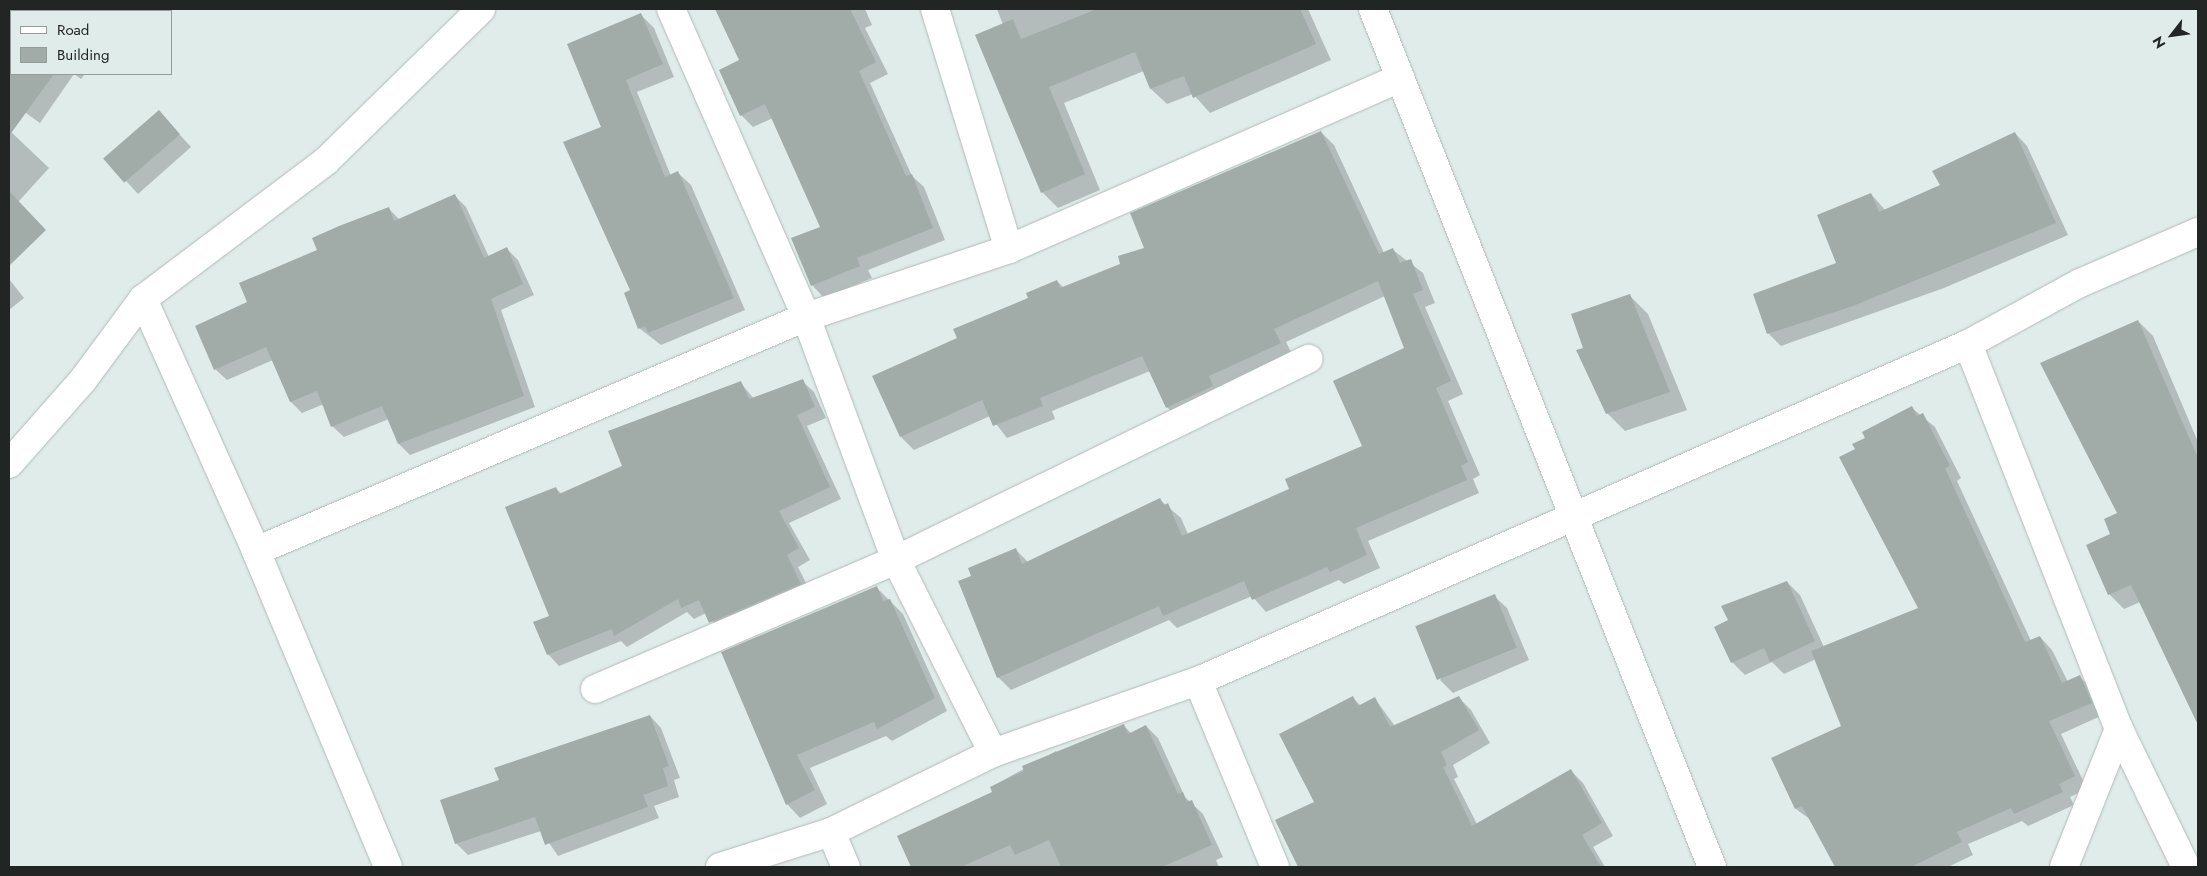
<!DOCTYPE html>
<html>
<head>
<meta charset="utf-8">
<style>
  body { margin:0 }
  #map { position:relative; width:2207px; height:876px; overflow:hidden; background:#e0ece9; font-family:Jost,sans-serif }
  div>[style] { position:absolute }
  .shadow>* { inset:0; background:#0003 }
  .building>* { inset:0; background:#a1aca9; transform-origin:0 0 }
  .roads { filter:drop-shadow(0 0 1px #afbab7) drop-shadow(0 0 1px #afbab7) }
  .street>* { height:28px; margin:-14px; padding:0 14px; transform-origin:14px; border-radius:14px; background:#fff }
  span { translate:-50% -50%; white-space:nowrap; text-align:center; line-height:1.15; -webkit-text-stroke:5px #e0ece9; paint-order:stroke }
  .frame { position:absolute; inset:0; border:10px solid #212524; pointer-events:none }
  .legend { position:absolute; left:10px; top:10px; width:162px; height:65px; box-sizing:border-box; background:#e0ece9; border:1px solid #949c9a; margin:0; padding:6px 9px; list-style:none; font-size:15px; color:#212524 }
  .legend li { display:flex; align-items:center; gap:10px; height:25px }
  .legend b { width:25px; border:1px solid #949c9a }
  .north { position:absolute; left:2147px; top:10px; width:50px; height:50px; -webkit-text-stroke:4px #e0ece9; paint-order:stroke; rotate:240deg; font-size:14px; font-weight:700; line-height:20px; text-align:center; color:#212524 }
  .north::after { content:''; display:block; margin:auto; width:18px; height:22px; background:#212524; clip-path:polygon(50% 0,100% 100%,50% 72%,0 100%) }
</style>
</head>
<body>
<div id="map">
  <div class="shadow">
    <i style="clip-path:polygon(9px 9px,45px 11px,11px 11px,11px 74px,85px 74px,81px 79px,74px 74px,40px 123px,9px 101px)"></i>
    <i style="clip-path:polygon(733px 9px,865px 9px,872px 25px,865px 28px,888px 74px,870px 83px,912px 176px,924px 187px,945px 240px,868px 270px,872px 278px,824px 298px,812px 285px,821px 227px,773px 118px,753px 127px,741px 115px,741px 61px,719px 15px)"></i>
    <i style="clip-path:polygon(997px 9px,1308px 9px,1331px 60px,1210px 113px,1193px 94px,1167px 104px,1151px 89px,1144px 71px,1064px 103px,1100px 190px,1058px 208px,1042px 192px,976px 35px,1003px 25px)"></i>
    <i style="clip-path:polygon(641px 15px,654px 28px,674px 77px,637px 92px,671px 176px,678px 173px,691px 185px,745px 310px,661px 345px,639px 328px,602px 127px)"></i>
    <i style="clip-path:polygon(171px 125px,191px 147px,138px 194px,106px 159px)"></i>
    <i style="clip-path:polygon(9px 130px,49px 168px,9px 212px)"></i>
    <i style="clip-path:polygon(1321px 132px,1334px 145px,1384px 253px,1393px 250px,1423px 273px,1435px 303px,1425px 307px,1463px 394px,1448px 401px,1480px 475px,1473px 479px,1479px 493px,1368px 541px,1380px 568px,1344px 584px,1339px 580px,1266px 612px,1252px 596px,1177px 628px,1169px 620px,1011px 690px,998px 677px,973px 576px,1016px 550px,1028px 562px,1160px 500px,1181px 518px,1188px 534px,1291px 489px,1364px 447px,1406px 349px,1385px 296px,1286px 342px,1293px 356px,1180px 420px,1167px 407px,1150px 371px,1052px 411px,1055px 419px,1007px 438px,990px 416px,914px 450px,901px 437px,874px 377px,959px 339px,1057px 281px,1064px 288px,1122px 265px)"></i>
    <i style="clip-path:polygon(2015px 133px,2027px 146px,2068px 235px,1944px 288px,1781px 346px,1768px 333px,1838px 264px,1871px 194px,1885px 210px,1941px 186px)"></i>
    <i style="clip-path:polygon(455px 196px,466px 207px,489px 257px,507px 249px,518px 260px,534px 295px,501px 310px,535px 407px,410px 455px,399px 444px,389px 419px,344px 437px,332px 426px,324px 404px,302px 413px,291px 402px,273px 360px,227px 380px,215px 369px,249px 303px,318px 251px,388px 208px,400px 220px)"></i>
    <i style="clip-path:polygon(9px 279px,24px 298px,9px 310px)"></i>
    <i style="clip-path:polygon(1630px 296px,1648px 314px,1687px 410px,1625px 431px,1607px 413px,1584px 349px)"></i>
    <i style="clip-path:polygon(2138px 321px,2153px 336px,2198px 442px,2198px 722px,2140px 602px,2124px 609px,2109px 594px)"></i>
    <i style="clip-path:polygon(802px 381px,814px 392px,826px 418px,807px 426px,841px 499px,789px 523px,810px 560px,798px 567px,812px 595px,722px 634px,706px 613px,694px 619px,687px 612px,627px 647px,621px 641px,559px 666px,548px 654px,556px 489px,562px 494px,624px 467px,740px 382px,754px 399px)"></i>
    <i style="clip-path:polygon(1912px 408px,1935px 427px,1961px 478px,1957px 481px,2031px 641px,2040px 637px,2052px 650px,2068px 682px,2080px 677px,2092px 689px,2103px 715px,2061px 734px,2087px 789px,2070px 797px,2074px 805px,2028px 826px,2022px 821px,1968px 844px,1973px 855px,1948px 867px,1836px 867px,1811px 820px,1796px 809px,1842px 726px,1816px 659px,1784px 674px,1772px 662px,1745px 675px,1732px 662px,1787px 582px,1800px 595px,1824px 647px,1920px 608px,1857px 449px)"></i>
    <i style="clip-path:polygon(876px 587px,903px 614px,947px 711px,892px 741px,886px 736px,810px 768px,827px 804px,800px 818px,787px 804px,723px 653px)"></i>
    <i style="clip-path:polygon(1494px 596px,1507px 608px,1529px 660px,1453px 693px,1440px 680px)"></i>
    <i style="clip-path:polygon(1353px 698px,1361px 706px,1375px 699px,1395px 726px,1459px 698px,1471px 710px,1490px 743px,1453px 765px,1458px 777px,1454px 779px,1477px 824px,1571px 771px,1583px 783px,1613px 836px,1593px 847px,1605px 867px,1299px 867px,1277px 821px,1316px 803px)"></i>
    <i style="clip-path:polygon(650px 716px,661px 728px,680px 778px,674px 780px,679px 797px,654px 806px,659px 818px,558px 856px,541px 831px,468px 855px,456px 843px,501px 781px)"></i>
    <i style="clip-path:polygon(1124px 726px,1132px 734px,1146px 726px,1158px 738px,1185px 797px,1203px 814px,1223px 857px,1216px 860px,1219px 867px,912px 867px,899px 837px,994px 793px,991px 787px,1056px 751px,1060px 755px)"></i>
  </div>
  <div class="building">
    <i style="clip-path:polygon(715px 9px,850px 9px,876px 62px,859px 71px,906px 176px,912px 174px,933px 228px,857px 258px,860px 266px,811px 286px,791px 238px,820px 227px,765px 104px,740px 116px,719px 70px,739px 60px)"></i>
    <i style="clip-path:polygon(1097px 9px,1300px 9px,1316px 44px,1193px 98px,1184px 76px,1150px 89px,1135px 52px,1049px 87px,1085px 174px,1041px 193px,975px 35px,1013px 19px,1021px 39px)"></i>
    <i style="clip-path:polygon(641px 13px,663px 64px,626px 80px,665px 177px,678px 171px,734px 298px,648px 333px,645px 326px,638px 329px,624px 293px,630px 290px,563px 142px,601px 127px,567px 44px)"></i>
    <i style="clip-path:polygon(9px 74px,54px 74px,9px 136px)"></i>
    <i style="left:159px;top:110px;width:32px;height:74px;rotate:49deg"></i>
    <i style="clip-path:polygon(1321px 131px,1379px 254px,1393px 248px,1400px 263px,1411px 259px,1423px 290px,1413px 294px,1451px 381px,1436px 388px,1468px 462px,1461px 466px,1467px 480px,1356px 528px,1367px 555px,1330px 572px,1327px 567px,1252px 600px,1244px 581px,1163px 616px,1159px 606px,997px 678px,958px 581px,971px 576px,968px 568px,1016px 548px,1022px 564px,1160px 498px,1164px 505px,1168px 503px,1182px 536px,1289px 489px,1285px 479px,1362px 446px,1333px 381px,1404px 348px,1378px 281px,1274px 329px,1281px 343px,1209px 376px,1213px 386px,1166px 408px,1142px 356px,1040px 398px,1043px 406px,993px 426px,982px 400px,900px 437px,872px 376px,957px 338px,953px 329px,1028px 298px,1026px 293px,1057px 280px,1060px 288px,1120px 264px,1118px 256px,1144px 248px,1130px 213px)"></i>
    <i style="clip-path:polygon(2015px 132px,2056px 223px,1853px 306px,1767px 334px,1753px 294px,1836px 263px,1817px 215px,1871px 193px,1879px 212px,1940px 185px,1932px 171px)"></i>
    <i style="clip-path:polygon(9px 191px,46px 230px,9px 266px)"></i>
    <i style="clip-path:polygon(455px 194px,484px 258px,507px 247px,523px 284px,491px 299px,524px 396px,398px 444px,382px 406px,331px 427px,317px 391px,290px 402px,266px 347px,214px 370px,195px 326px,247px 302px,239px 283px,317px 250px,312px 238px,339px 226px,389px 207px,394px 221px)"></i>
    <i style="clip-path:polygon(1630px 294px,1670px 392px,1606px 414px,1576px 350px,1583px 348px,1571px 314px)"></i>
    <i style="clip-path:polygon(2138px 320px,2198px 458px,2198px 725px,2131px 585px,2108px 595px,2086px 545px,2110px 534px,2104px 519px,2117px 513px,2040px 363px)"></i>
    <i style="clip-path:polygon(803px 379px,815px 407px,797px 415px,830px 487px,779px 511px,799px 548px,787px 555px,801px 584px,709px 623px,699px 600px,681px 608px,678px 599px,614px 636px,612px 629px,547px 655px,533px 622px,549px 616px,505px 507px,556px 487px,559px 494px,622px 466px,608px 431px,741px 381px,749px 399px)"></i>
    <i style="clip-path:polygon(1912px 406px,1917px 416px,1923px 413px,1950px 466px,1945px 468px,2025px 642px,2040px 636px,2062px 683px,2080px 675px,2092px 703px,2049px 721px,2075px 776px,2059px 784px,2063px 792px,2014px 814px,2011px 808px,1957px 832px,1962px 842px,1911px 867px,1835px 867px,1802px 806px,1795px 809px,1771px 758px,1841px 726px,1811px 651px,1918px 608px,1839px 457px,1855px 449px,1852px 444px,1865px 438px,1862px 432px)"></i>
    <i style="clip-path:polygon(1787px 581px,1815px 641px,1770px 662px,1764px 648px,1731px 663px,1714px 627px,1728px 620px,1721px 606px)"></i>
    <i style="clip-path:polygon(877px 586px,883px 601px,890px 599px,935px 698px,877px 729px,874px 722px,797px 755px,815px 790px,786px 805px,721px 652px)"></i>
    <i style="left:1495px;top:594px;width:58px;height:86px;rotate:68deg"></i>
    <i style="clip-path:polygon(1353px 696px,1358px 706px,1375px 697px,1390px 727px,1459px 696px,1479px 730px,1441px 752px,1447px 765px,1443px 767px,1472px 826px,1571px 769px,1602px 823px,1582px 835px,1601px 867px,1298px 867px,1275px 820px,1314px 802px,1279px 734px)"></i>
    <i style="clip-path:polygon(650px 715px,669px 766px,663px 768px,668px 786px,643px 795px,648px 807px,545px 845px,535px 817px,455px 844px,440px 800px,499px 780px,494px 768px)"></i>
    <i style="clip-path:polygon(1124px 724px,1128px 734px,1146px 725px,1178px 794px,1183px 792px,1187px 802px,1192px 800px,1212px 845px,1162px 867px,1061px 867px,1049px 840px,1015px 855px,1010px 845px,961px 867px,911px 867px,897px 836px,992px 792px,990px 787px,1024px 771px,1022px 766px)"></i>
  </div>
  <div class="roads">
    <div class="street">
      <i style="left:671px;top:9px;width:336px;rotate:66.3deg"></i>
      <i style="left:806px;top:317px;width:259px;rotate:69.7deg"></i>
      <i style="left:896px;top:560px;width:216px;rotate:63.3deg"></i>
      <i style="left:935px;top:9px;width:251px;rotate:72.9deg"></i>
      <i style="left:1373px;top:9px;width:923px;rotate:68.44deg"></i>
      <i style="left:143px;top:299px;width:276px;rotate:65.8deg"></i>
      <i style="left:256px;top:551px;width:342px;rotate:67.3deg"></i>
      <i style="left:1968px;top:344px;width:414px;rotate:68.6deg"></i>
      <i style="left:2119px;top:729px;width:153px;rotate:64.1deg"></i>
      <i style="left:9px;top:464px;width:112px;rotate:-48.6deg"></i>
      <i style="left:83px;top:380px;width:101px;rotate:-53.5deg"></i>
      <i style="left:143px;top:299px;width:229px;rotate:-37deg"></i>
      <i style="left:326px;top:161px;width:217px;rotate:-44.4deg"></i>
      <i style="left:256px;top:551px;width:598px;rotate:-23.05deg"></i>
      <i style="left:806px;top:317px;width:214px;rotate:-18.5deg"></i>
      <i style="left:1009px;top:249px;width:427px;rotate:-23.6deg"></i>
      <i style="left:1198px;top:681px;width:201px;rotate:67.5deg"></i>
      <i style="left:595px;top:689px;width:327px;rotate:-23.2deg"></i>
      <i style="left:896px;top:560px;width:459px;rotate:-26deg"></i>
      <i style="left:831px;top:832px;width:38px;rotate:67deg"></i>
      <i style="left:720px;top:867px;width:116px;rotate:-17.5deg"></i>
      <i style="left:831px;top:832px;width:180px;rotate:-26deg"></i>
      <i style="left:993px;top:753px;width:217px;rotate:-19.4deg"></i>
      <i style="left:1198px;top:681px;width:841px;rotate:-23.64deg"></i>
      <i style="left:1968px;top:344px;width:128px;rotate:-28.6deg"></i>
      <i style="left:2080px;top:283px;width:129px;rotate:-23.4deg"></i>
      <i style="left:2064px;top:867px;width:149px;rotate:-68.3deg"></i>
    </div>
  </div>
  <div class="frame"></div>
  <ul class="legend">
  <li><b style="height:6px;background:#fff"></b>Road</li>
  <li><b style="height:14px;background:#a1aca9"></b>Building</li>
  </ul>
  <div class="north">N</div>
</div>
</body>
</html>
